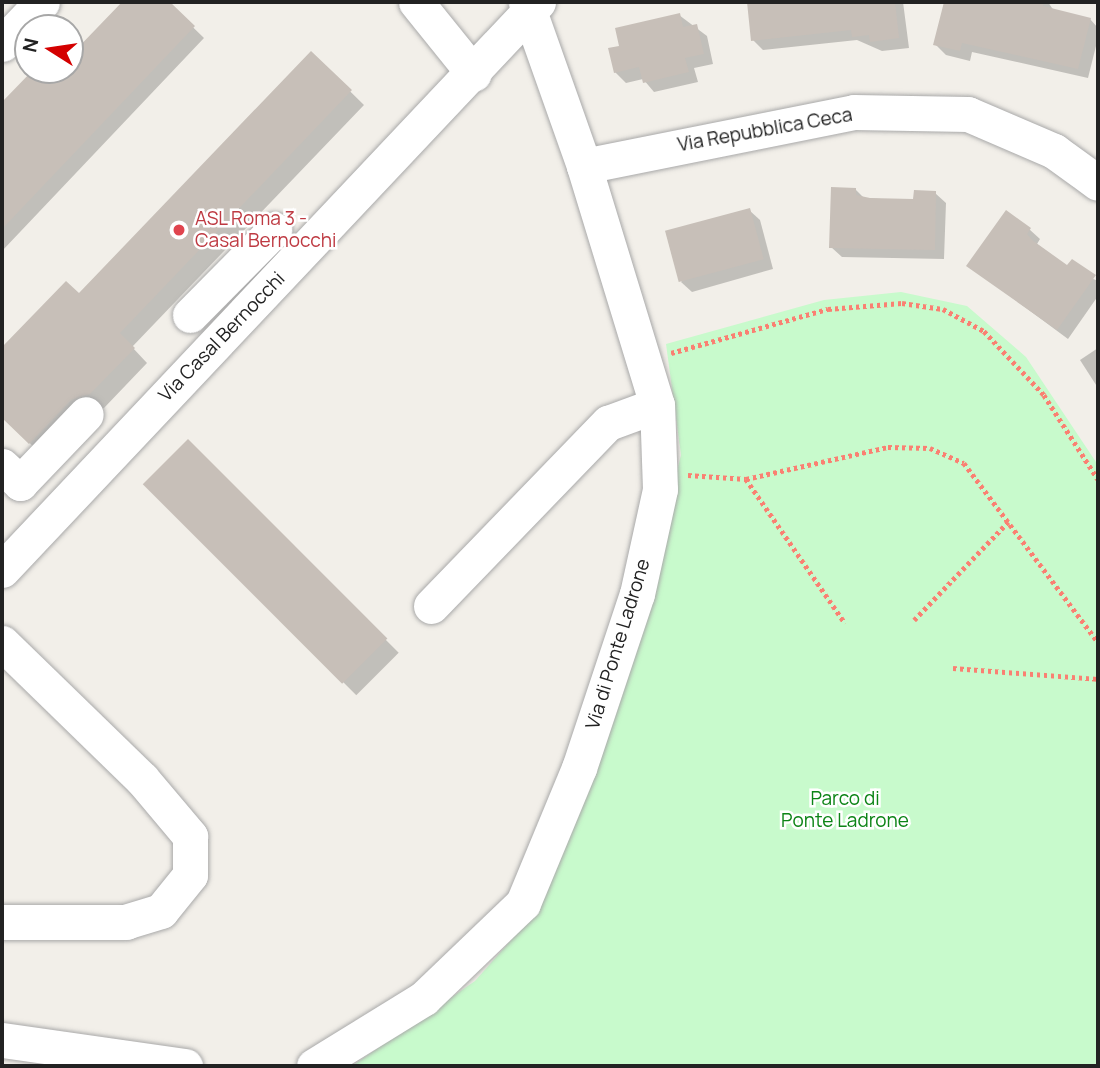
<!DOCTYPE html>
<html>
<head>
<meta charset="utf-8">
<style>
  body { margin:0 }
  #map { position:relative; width:1100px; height:1068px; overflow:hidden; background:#f2efe9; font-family:Manrope,sans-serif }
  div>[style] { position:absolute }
  .park>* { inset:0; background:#c8facc }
  .shadow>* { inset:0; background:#0003; transform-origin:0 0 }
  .building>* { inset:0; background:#c7bfb8; transform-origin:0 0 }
  .path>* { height:4.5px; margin-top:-2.25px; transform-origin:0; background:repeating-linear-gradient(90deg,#fa8072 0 3.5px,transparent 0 7px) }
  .roads { filter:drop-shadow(0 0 2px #a9a9a9) drop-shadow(0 0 2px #a9a9a9) }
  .minor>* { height:35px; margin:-17.5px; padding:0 17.5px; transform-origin:17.5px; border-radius:17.5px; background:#fff }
  .dots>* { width:19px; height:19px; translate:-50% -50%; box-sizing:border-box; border:4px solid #fff; border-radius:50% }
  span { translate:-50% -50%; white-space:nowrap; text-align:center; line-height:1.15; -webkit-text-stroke:5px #fff; paint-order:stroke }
  .street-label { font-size:19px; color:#222 }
  .health-label { font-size:19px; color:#be3a42 }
  .left { translate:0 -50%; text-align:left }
  .park-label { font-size:19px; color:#0c8416 }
  .frame { position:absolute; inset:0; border:4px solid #222; pointer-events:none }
  .north { position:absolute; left:14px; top:14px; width:70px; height:70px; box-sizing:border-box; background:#fff; border:2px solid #a7a7a7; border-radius:50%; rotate:282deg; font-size:19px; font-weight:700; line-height:28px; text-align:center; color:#222 }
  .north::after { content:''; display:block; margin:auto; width:24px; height:32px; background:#d40000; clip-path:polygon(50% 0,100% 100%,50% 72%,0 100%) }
</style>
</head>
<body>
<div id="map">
  <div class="park">
    <i style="clip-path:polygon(901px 292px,967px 306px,1026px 357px,1098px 465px,1098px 1066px,352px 1066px,475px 981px,534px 914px,626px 674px,681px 455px,666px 344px,824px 300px)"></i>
  </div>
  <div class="shadow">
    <i style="clip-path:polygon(124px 2px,167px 2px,204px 38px,2px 251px,2px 104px,35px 70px,70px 70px,70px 58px)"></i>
    <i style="clip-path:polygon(748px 2px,903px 2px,909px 48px,882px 51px,857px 40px,763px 50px,753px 40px)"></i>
    <i style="clip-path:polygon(946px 2px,1048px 2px,1054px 11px,1090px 19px,1098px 28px,1098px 38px,1088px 78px,972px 52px,970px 61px,946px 55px,935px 44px)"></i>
    <i style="clip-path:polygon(679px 15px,707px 36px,713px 64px,694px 68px,698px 82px,654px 92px,643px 79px,626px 83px,615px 72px,621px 47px)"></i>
    <i style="clip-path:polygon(311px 53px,364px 105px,132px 347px,147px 363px,104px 408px,85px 413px,44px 457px,2px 416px,2px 350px,66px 283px,79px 296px)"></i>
    <i style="clip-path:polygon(856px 190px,864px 198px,915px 201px,935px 193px,946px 203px,944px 259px,842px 257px,831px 247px)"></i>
    <i style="clip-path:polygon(749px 210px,760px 220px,773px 269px,692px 292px,681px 282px)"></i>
    <i style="clip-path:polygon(1029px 229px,1040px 239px,1037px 244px,1068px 268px,1098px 281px,1098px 296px,1068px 339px,972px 268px)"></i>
    <i style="clip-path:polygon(1098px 348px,1098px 388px,1080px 360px)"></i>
    <i style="left:188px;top:442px;width:298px;height:60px;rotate:45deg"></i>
  </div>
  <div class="building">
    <i style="clip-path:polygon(122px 2px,170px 2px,195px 26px,2px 229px,2px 102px,33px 70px,70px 70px,70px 56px)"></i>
    <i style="clip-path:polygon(747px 2px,895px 2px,899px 38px,870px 42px,869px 35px,852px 37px,851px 30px,751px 41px)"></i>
    <i style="clip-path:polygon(944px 2px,1044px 2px,1043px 6px,1091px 18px,1078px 69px,962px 43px,960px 51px,933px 45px)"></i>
    <i style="clip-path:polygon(680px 13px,683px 27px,697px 24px,704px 54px,685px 58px,689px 72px,643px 83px,639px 67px,614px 73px,608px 48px,619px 46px,615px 28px)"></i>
    <i style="clip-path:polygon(311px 51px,352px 90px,120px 333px,135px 348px,90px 394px,71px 400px,29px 444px,2px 418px,2px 347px,66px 281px,79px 293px)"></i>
    <i style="clip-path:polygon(831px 187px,856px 188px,856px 195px,870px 198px,913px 199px,914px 190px,936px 191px,935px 250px,829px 248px)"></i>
    <i style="left:750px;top:208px;width:53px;height:88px;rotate:75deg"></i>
    <i style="clip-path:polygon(1006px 210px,1031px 228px,1027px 234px,1032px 240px,1067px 265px,1072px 259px,1096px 275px,1057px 330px,966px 266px)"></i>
    <i style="left:188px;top:439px;width:282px;height:64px;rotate:45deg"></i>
  </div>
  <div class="path">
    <i style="left:671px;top:353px;width:163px;rotate:-15.7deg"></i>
    <i style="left:828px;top:309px;width:74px;rotate:-4.6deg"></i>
    <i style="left:902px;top:303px;width:41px;rotate:8.3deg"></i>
    <i style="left:943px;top:309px;width:47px;rotate:28.2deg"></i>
    <i style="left:984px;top:331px;width:88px;rotate:46.8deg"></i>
    <i style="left:1044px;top:395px;width:100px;rotate:57.3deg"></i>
    <i style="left:688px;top:475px;width:58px;rotate:3.9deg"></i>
    <i style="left:746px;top:479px;width:175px;rotate:55.5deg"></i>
    <i style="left:746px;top:479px;width:146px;rotate:-12.7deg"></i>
    <i style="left:888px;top:447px;width:42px;rotate:1.4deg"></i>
    <i style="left:930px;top:448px;width:37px;rotate:24deg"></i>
    <i style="left:964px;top:463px;width:224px;rotate:53.2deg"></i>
    <i style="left:914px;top:620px;width:136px;rotate:-46.2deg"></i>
    <i style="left:953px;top:668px;width:145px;rotate:4.3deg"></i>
  </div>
  <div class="roads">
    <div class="minor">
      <i style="left:416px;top:2px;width:92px;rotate:51.1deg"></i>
      <i style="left:2px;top:44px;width:58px;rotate:-46.4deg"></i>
      <i style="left:584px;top:166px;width:275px;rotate:-11.3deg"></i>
      <i style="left:854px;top:112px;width:114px;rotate:1deg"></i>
      <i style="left:968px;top:114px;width:94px;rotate:23.3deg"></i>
      <i style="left:1054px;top:151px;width:54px;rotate:36deg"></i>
      <i style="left:190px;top:315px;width:120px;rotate:-45.3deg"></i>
      <i style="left:2px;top:466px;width:25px;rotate:43deg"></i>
      <i style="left:20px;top:483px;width:95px;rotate:-46.3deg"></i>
      <i style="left:2px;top:570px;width:781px;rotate:-46.66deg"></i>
      <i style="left:431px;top:606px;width:255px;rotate:-46deg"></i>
      <i style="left:608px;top:423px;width:52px;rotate:-20.2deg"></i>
      <i style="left:2px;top:643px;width:195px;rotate:44.2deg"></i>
      <i style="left:142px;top:779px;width:75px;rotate:49.9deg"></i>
      <i style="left:190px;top:836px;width:39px;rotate:90deg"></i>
      <i style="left:190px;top:875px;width:46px;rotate:128.9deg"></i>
      <i style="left:161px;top:911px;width:37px;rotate:163deg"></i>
      <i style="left:126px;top:922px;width:124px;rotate:180deg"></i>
      <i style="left:2px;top:1040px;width:185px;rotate:8.1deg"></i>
      <i style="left:314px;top:1066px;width:129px;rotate:-31.7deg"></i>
      <i style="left:424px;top:998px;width:137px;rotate:-43.8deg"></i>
      <i style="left:523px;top:903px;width:146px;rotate:-67.5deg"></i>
      <i style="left:579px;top:768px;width:183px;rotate:-71.6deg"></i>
      <i style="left:637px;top:594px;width:107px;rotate:-77.6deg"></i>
      <i style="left:660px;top:489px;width:84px;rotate:-92deg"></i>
      <i style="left:657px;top:405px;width:250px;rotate:-107deg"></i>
      <i style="left:584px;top:166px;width:174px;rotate:-109.5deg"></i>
    </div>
  </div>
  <div class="dots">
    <i style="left:179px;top:230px;background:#e0444e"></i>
  </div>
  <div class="street-label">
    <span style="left:765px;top:130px;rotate:-10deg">Via Repubblica Ceca</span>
    <span style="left:222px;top:337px;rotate:-46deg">Via Casal Bernocchi</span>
    <span style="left:618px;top:644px;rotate:-73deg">Via di Ponte Ladrone</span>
  </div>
  <div class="health-label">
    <span class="left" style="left:195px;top:230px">ASL Roma 3 -<br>Casal Bernocchi</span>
  </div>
  <div class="park-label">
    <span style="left:845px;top:810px">Parco di<br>Ponte Ladrone</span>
  </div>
  <div class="frame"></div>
  <div class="north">N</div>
</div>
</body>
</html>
